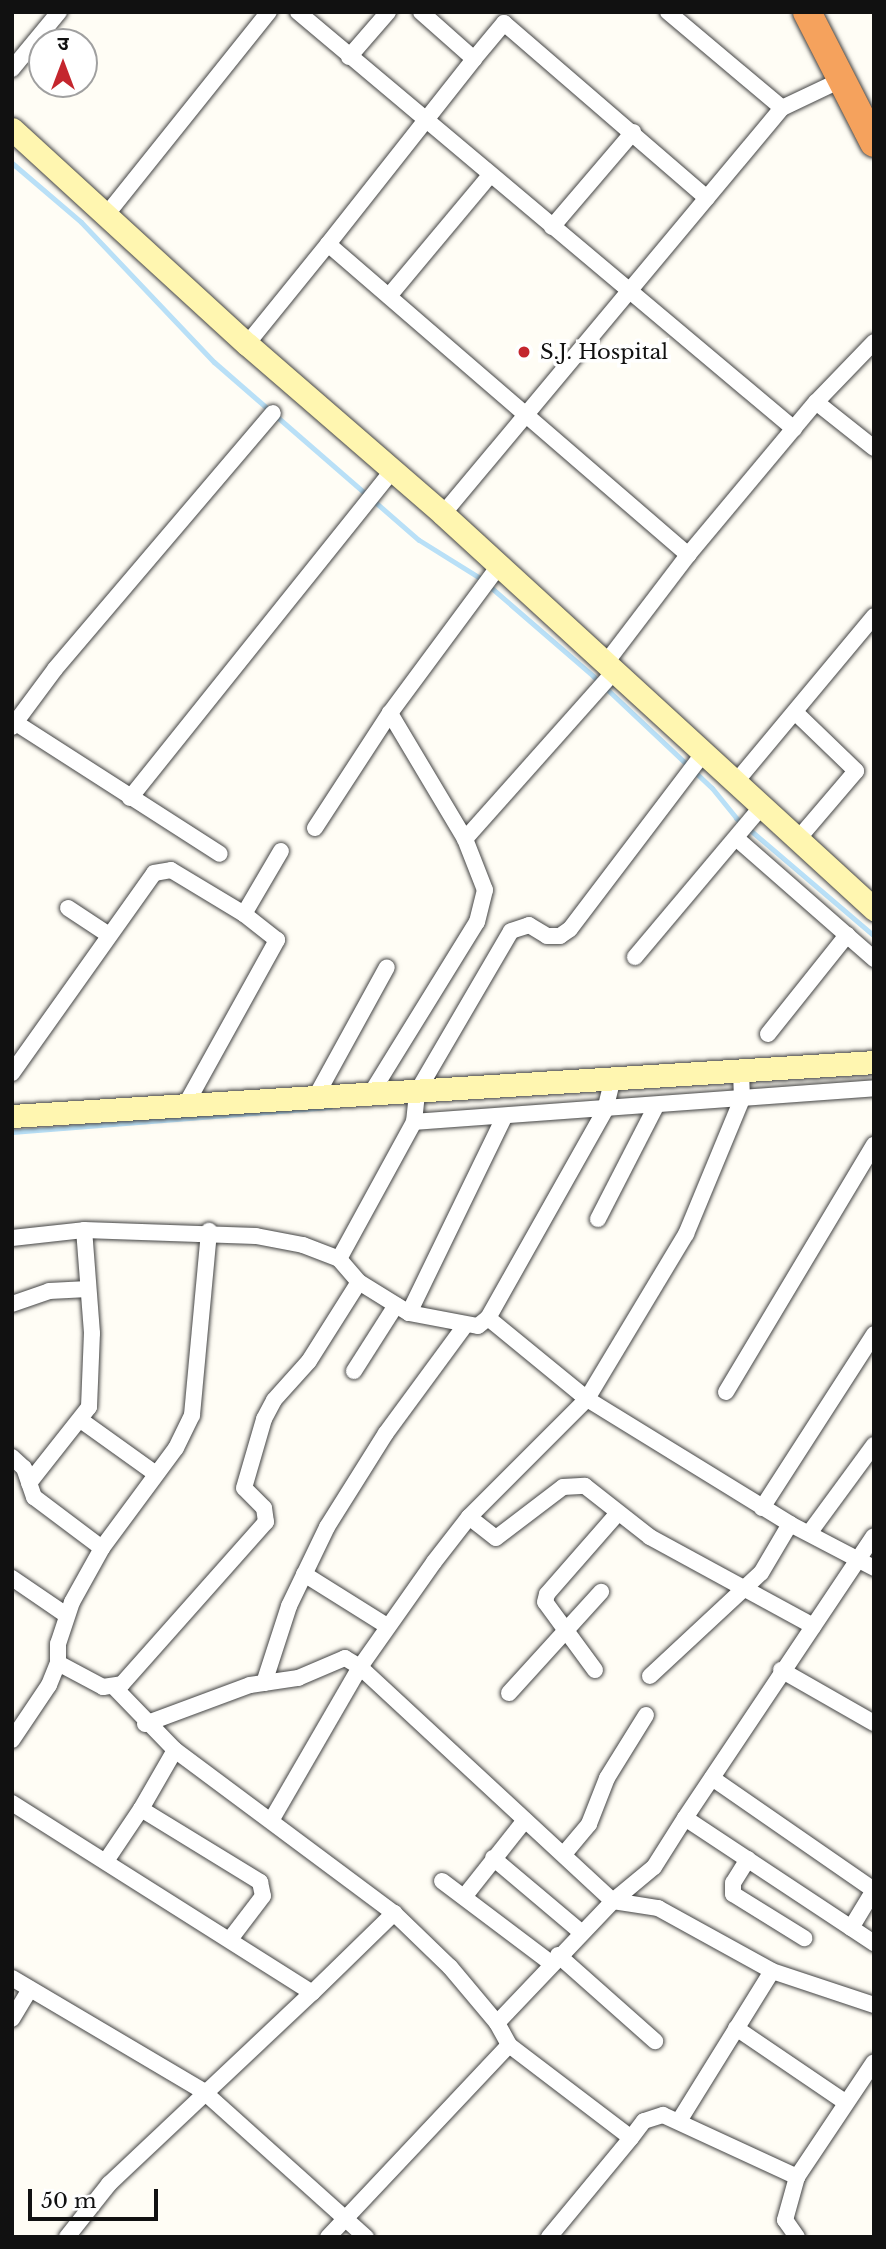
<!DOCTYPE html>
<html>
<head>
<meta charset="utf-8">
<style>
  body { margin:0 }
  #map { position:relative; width:886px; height:2249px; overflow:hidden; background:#fffdf5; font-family:"Libre Baskerville","Noto Sans Devanagari",serif }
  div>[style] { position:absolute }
  .stream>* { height:5px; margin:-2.5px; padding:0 2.5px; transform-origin:2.5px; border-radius:2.5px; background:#b9e0f7 }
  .roads { filter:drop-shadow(0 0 2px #444) drop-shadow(0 0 2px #444) }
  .street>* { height:16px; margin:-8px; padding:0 8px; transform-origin:8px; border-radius:8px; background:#fff }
  .secondary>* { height:23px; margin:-11.5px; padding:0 11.5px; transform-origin:11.5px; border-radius:11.5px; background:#fff6b0 }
  .highway>* { height:28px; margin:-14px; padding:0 14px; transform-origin:14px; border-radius:14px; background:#f5a25d }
  .dots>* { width:19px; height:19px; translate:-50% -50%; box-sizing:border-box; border:4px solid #fff; border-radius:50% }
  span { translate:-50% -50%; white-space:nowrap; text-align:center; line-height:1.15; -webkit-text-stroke:7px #fff; paint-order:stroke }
  .poi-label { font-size:21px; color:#111 }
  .left { translate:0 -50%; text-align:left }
  .frame { position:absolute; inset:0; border:14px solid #111; pointer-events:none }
  .north { position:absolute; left:28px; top:28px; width:70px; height:70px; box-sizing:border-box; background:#fff; border:2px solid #a0a0a0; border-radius:50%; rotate:0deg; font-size:19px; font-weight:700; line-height:28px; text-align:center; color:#111 }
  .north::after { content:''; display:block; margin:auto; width:24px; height:32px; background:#c4262e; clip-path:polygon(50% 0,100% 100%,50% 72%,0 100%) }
  .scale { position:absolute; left:28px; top:2189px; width:130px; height:32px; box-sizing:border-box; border:4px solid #111; border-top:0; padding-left:9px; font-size:21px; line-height:24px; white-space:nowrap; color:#111; -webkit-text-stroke:5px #fff; paint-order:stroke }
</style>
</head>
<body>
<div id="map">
  <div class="stream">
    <i style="left:12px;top:163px;width:91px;rotate:40.5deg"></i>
    <i style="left:81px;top:222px;width:193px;rotate:46.5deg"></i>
    <i style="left:214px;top:362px;width:271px;rotate:41deg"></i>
    <i style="left:419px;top:540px;width:72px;rotate:31.9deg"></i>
    <i style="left:480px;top:578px;width:150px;rotate:40.9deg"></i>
    <i style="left:593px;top:676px;width:163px;rotate:43.3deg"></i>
    <i style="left:712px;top:788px;width:38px;rotate:51deg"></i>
    <i style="left:736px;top:818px;width:182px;rotate:40.5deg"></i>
    <i style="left:12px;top:1132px;width:319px;rotate:-4.5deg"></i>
  </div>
  <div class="roads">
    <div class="street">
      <i style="left:298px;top:12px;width:648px;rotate:40.05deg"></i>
      <i style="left:421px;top:12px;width:71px;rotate:41.6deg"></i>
      <i style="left:474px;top:59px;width:47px;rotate:-50.2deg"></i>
      <i style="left:504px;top:23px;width:268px;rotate:40.8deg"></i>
      <i style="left:668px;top:12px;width:149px;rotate:40.1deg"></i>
      <i style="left:349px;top:57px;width:60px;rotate:-49.1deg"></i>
      <i style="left:12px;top:69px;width:74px;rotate:-50.5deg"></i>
      <i style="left:107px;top:214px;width:259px;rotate:-51.3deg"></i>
      <i style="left:552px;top:227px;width:125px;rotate:-49.5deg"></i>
      <i style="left:328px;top:244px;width:236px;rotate:-51.7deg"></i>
      <i style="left:389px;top:296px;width:158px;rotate:-50.1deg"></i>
      <i style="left:874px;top:342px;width:83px;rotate:134deg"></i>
      <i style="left:816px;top:402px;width:74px;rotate:38.4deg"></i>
      <i style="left:247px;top:344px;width:129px;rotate:-51deg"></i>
      <i style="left:328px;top:244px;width:476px;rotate:40.8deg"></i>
      <i style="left:443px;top:514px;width:529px;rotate:-50.14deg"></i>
      <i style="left:782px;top:108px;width:65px;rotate:-25.4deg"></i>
      <i style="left:605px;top:664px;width:137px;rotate:-52.7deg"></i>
      <i style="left:688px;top:555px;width:199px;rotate:-50.1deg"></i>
      <i style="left:795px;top:712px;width:85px;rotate:44deg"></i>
      <i style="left:856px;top:771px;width:91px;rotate:130.5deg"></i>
      <i style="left:16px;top:723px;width:242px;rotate:32.7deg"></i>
      <i style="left:12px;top:727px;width:72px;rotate:-53.4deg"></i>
      <i style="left:55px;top:669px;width:336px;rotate:-49.6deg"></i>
      <i style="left:735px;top:783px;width:217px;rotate:-50.2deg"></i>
      <i style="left:130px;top:798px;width:419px;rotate:-51.3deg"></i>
      <i style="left:315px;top:828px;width:137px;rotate:-56.9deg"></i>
      <i style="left:736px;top:838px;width:184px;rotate:41.2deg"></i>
      <i style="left:465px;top:839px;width:224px;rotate:-48.3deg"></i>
      <i style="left:68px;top:908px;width:49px;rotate:33.4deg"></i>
      <i style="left:635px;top:957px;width:197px;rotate:-49.9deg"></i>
      <i style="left:768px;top:1034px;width:127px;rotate:-51.4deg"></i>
      <i style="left:741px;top:1071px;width:28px;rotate:88deg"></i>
      <i style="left:742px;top:1099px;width:146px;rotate:112.5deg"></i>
      <i style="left:686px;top:1234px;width:192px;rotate:121deg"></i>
      <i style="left:587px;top:1399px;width:238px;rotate:31.6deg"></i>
      <i style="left:12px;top:1073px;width:245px;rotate:-54.6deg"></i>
      <i style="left:154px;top:873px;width:17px;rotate:-10deg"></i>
      <i style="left:171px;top:870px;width:85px;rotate:31.1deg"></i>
      <i style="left:244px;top:914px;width:73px;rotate:-59.6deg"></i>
      <i style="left:370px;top:1095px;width:203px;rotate:-58.3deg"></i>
      <i style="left:477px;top:922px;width:33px;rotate:-76deg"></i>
      <i style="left:485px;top:890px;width:55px;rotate:-111.4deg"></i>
      <i style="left:465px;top:839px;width:147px;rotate:-120.8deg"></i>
      <i style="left:390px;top:713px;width:182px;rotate:-53.5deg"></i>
      <i style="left:315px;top:1098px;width:149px;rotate:-61.2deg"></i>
      <i style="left:185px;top:1106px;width:190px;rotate:-61deg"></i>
      <i style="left:277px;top:940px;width:42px;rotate:-141.8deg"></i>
      <i style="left:414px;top:1122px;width:461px;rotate:-4.2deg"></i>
      <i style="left:598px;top:1219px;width:127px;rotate:-62.8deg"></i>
      <i style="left:12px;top:1238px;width:72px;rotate:-6.3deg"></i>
      <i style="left:339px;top:1259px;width:30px;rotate:49deg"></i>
      <i style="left:359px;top:1282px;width:59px;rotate:31.8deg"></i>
      <i style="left:409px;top:1313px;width:70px;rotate:10.7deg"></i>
      <i style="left:478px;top:1326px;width:13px;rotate:-39deg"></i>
      <i style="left:488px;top:1318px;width:239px;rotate:-60.6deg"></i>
      <i style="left:605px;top:1110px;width:30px;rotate:-76deg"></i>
      <i style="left:12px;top:1304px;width:39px;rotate:-19deg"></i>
      <i style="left:49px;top:1291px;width:39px;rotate:-3deg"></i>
      <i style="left:409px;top:1313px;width:218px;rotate:-64.1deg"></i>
      <i style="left:354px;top:1371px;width:78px;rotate:-57.5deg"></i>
      <i style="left:726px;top:1392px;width:288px;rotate:-59.1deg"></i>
      <i style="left:82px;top:1421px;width:91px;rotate:35.6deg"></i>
      <i style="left:12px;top:1457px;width:16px;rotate:43deg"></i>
      <i style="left:24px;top:1468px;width:31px;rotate:71deg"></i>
      <i style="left:34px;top:1497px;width:85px;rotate:36.9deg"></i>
      <i style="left:29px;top:1483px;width:97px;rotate:-51.7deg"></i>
      <i style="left:89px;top:1407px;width:74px;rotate:-87.7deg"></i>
      <i style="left:92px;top:1333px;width:103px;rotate:-94.4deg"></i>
      <i style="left:84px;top:1230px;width:172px;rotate:2deg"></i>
      <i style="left:256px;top:1236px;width:48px;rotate:10.8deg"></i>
      <i style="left:303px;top:1245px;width:39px;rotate:21deg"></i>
      <i style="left:339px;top:1259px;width:156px;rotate:-61.3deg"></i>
      <i style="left:414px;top:1122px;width:30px;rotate:-84deg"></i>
      <i style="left:417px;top:1092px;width:186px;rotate:-59.7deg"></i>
      <i style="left:511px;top:931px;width:19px;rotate:-18deg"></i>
      <i style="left:529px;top:925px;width:21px;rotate:31deg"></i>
      <i style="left:547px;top:936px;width:13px"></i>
      <i style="left:560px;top:936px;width:12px;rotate:-35deg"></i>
      <i style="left:570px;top:929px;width:220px;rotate:-52.8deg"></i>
      <i style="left:762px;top:1508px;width:207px;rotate:-57.2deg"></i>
      <i style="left:469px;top:1517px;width:34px;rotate:38deg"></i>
      <i style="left:496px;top:1538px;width:84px;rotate:-37.3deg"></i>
      <i style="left:563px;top:1487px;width:22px;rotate:-3deg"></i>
      <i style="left:585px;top:1486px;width:83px;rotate:38.1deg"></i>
      <i style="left:650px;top:1537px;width:186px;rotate:28.6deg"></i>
      <i style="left:810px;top:1532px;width:108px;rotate:-53.7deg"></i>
      <i style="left:304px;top:1574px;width:98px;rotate:32.1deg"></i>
      <i style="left:12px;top:1578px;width:65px;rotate:34.4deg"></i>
      <i style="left:58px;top:1663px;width:19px;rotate:-90deg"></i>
      <i style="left:58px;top:1644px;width:44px;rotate:-71.6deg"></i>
      <i style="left:72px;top:1602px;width:62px;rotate:-60.9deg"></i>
      <i style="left:102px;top:1548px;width:124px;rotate:-53.5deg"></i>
      <i style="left:176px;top:1448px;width:37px;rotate:-64deg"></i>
      <i style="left:192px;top:1415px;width:185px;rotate:-84.7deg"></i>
      <i style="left:595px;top:1670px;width:84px;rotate:-126.3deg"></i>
      <i style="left:545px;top:1602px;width:8px;rotate:-76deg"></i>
      <i style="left:547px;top:1594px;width:106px;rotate:-48.8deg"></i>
      <i style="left:781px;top:1670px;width:107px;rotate:29.7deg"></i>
      <i style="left:650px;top:1676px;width:151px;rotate:-42.9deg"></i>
      <i style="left:761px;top:1573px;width:57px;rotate:-59.4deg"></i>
      <i style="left:790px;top:1524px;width:95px;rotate:27.6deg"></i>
      <i style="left:264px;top:1683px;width:81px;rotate:-72deg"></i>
      <i style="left:289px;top:1606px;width:88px;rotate:-64.3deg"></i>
      <i style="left:327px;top:1527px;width:111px;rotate:-57.9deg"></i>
      <i style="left:386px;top:1433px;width:132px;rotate:-53.7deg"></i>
      <i style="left:114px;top:1687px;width:88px;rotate:45.9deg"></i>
      <i style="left:175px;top:1750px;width:273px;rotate:36.7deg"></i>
      <i style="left:394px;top:1913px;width:78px;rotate:44deg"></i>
      <i style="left:450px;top:1967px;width:73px;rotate:50deg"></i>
      <i style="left:497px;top:2023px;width:25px;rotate:61deg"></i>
      <i style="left:509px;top:2045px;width:264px;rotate:133.3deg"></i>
      <i style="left:509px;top:1693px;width:137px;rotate:-47.7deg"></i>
      <i style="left:145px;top:1724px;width:112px;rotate:-20.4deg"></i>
      <i style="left:250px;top:1685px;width:49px;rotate:-8.3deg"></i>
      <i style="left:298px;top:1678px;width:51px;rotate:-23.1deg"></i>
      <i style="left:345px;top:1658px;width:17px;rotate:31deg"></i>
      <i style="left:360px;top:1667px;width:345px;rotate:42.8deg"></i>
      <i style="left:613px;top:1901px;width:46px;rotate:8.8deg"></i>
      <i style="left:658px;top:1908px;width:130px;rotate:28.9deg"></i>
      <i style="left:772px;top:1971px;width:108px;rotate:18.4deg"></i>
      <i style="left:12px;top:1740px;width:66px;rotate:-56.1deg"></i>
      <i style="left:49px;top:1685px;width:24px;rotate:-68deg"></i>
      <i style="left:58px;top:1663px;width:51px;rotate:28.1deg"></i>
      <i style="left:103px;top:1687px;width:19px;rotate:-9deg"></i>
      <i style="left:122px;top:1684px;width:217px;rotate:-48.4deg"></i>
      <i style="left:266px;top:1522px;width:14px;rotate:-98deg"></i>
      <i style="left:264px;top:1508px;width:28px;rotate:-135deg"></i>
      <i style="left:244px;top:1488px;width:72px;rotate:-73.8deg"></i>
      <i style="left:264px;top:1419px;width:21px;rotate:-62deg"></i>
      <i style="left:274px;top:1400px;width:52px;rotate:-48.1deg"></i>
      <i style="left:309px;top:1361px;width:93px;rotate:-57.7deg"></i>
      <i style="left:712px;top:1778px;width:197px;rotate:34.7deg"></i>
      <i style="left:12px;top:1803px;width:355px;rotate:32.3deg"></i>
      <i style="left:312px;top:1993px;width:115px;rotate:-44.3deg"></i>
      <i style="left:141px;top:1809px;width:68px;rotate:-60deg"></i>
      <i style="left:685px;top:1818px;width:339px;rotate:-56.2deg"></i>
      <i style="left:272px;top:1819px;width:176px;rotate:-59.9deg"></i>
      <i style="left:360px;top:1667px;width:128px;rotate:-54.8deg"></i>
      <i style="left:434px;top:1562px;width:57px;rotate:-52.1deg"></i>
      <i style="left:469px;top:1517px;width:167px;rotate:-45deg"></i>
      <i style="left:587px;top:1399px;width:128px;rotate:-140.7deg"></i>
      <i style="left:564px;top:1854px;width:39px;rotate:-50deg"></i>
      <i style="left:589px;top:1824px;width:49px;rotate:-68.6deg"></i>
      <i style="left:607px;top:1778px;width:74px;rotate:-58.2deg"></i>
      <i style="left:493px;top:1858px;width:115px;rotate:40.1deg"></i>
      <i style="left:748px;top:1859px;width:28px;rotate:122deg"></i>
      <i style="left:733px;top:1883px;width:11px;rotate:90deg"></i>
      <i style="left:733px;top:1894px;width:84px;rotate:31.8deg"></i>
      <i style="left:106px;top:1861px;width:63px;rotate:-56.1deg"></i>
      <i style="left:141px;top:1809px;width:140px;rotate:31.5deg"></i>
      <i style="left:260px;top:1882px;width:14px;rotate:78deg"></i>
      <i style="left:263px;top:1896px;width:53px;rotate:127.3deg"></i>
      <i style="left:442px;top:1881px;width:136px;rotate:37deg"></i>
      <i style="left:464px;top:1897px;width:98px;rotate:-51.6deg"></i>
      <i style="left:851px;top:1928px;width:44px;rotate:-58.8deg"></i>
      <i style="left:558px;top:1955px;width:130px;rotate:41.6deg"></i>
      <i style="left:12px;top:1978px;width:222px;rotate:30.6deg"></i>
      <i style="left:203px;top:2091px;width:219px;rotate:41.9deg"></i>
      <i style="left:12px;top:2019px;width:35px;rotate:-59deg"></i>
      <i style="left:497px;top:2023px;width:168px;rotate:-46.4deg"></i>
      <i style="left:613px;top:1901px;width:53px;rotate:-39.7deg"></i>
      <i style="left:654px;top:1867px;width:58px;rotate:-57.7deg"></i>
      <i style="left:685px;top:1818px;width:227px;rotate:33.5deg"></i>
      <i style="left:736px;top:2028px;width:132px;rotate:34.2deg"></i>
      <i style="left:509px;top:2045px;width:153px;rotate:37.3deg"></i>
      <i style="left:631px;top:2138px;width:129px;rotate:129.6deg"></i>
      <i style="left:679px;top:2121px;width:176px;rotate:-58.2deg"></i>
      <i style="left:631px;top:2138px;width:21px;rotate:-53deg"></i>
      <i style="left:644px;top:2121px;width:20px;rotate:-18deg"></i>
      <i style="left:663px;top:2115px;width:148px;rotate:24.8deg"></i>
      <i style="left:67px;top:2237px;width:68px;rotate:-51.6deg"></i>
      <i style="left:109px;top:2184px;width:279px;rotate:-43.3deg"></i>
      <i style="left:797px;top:2237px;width:21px;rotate:-125deg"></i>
      <i style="left:785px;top:2220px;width:45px;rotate:-74.4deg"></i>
      <i style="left:797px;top:2177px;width:138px;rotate:-56.2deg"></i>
    </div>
    <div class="secondary">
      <i style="left:12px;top:129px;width:319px;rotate:42.5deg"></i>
      <i style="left:247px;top:344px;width:259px;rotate:40.9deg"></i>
      <i style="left:443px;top:514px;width:585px;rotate:42.5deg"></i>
      <i style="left:12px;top:1116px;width:864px;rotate:-3.58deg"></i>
    </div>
    <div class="highway">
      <i style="left:807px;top:12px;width:147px;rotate:62.9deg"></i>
    </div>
  </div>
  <div class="dots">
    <i style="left:524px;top:352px;background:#c4262e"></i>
  </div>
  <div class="poi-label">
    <span class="left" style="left:540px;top:352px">S.J. Hospital</span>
  </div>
  <div class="frame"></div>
  <div class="north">उ</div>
  <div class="scale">50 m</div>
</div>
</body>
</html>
